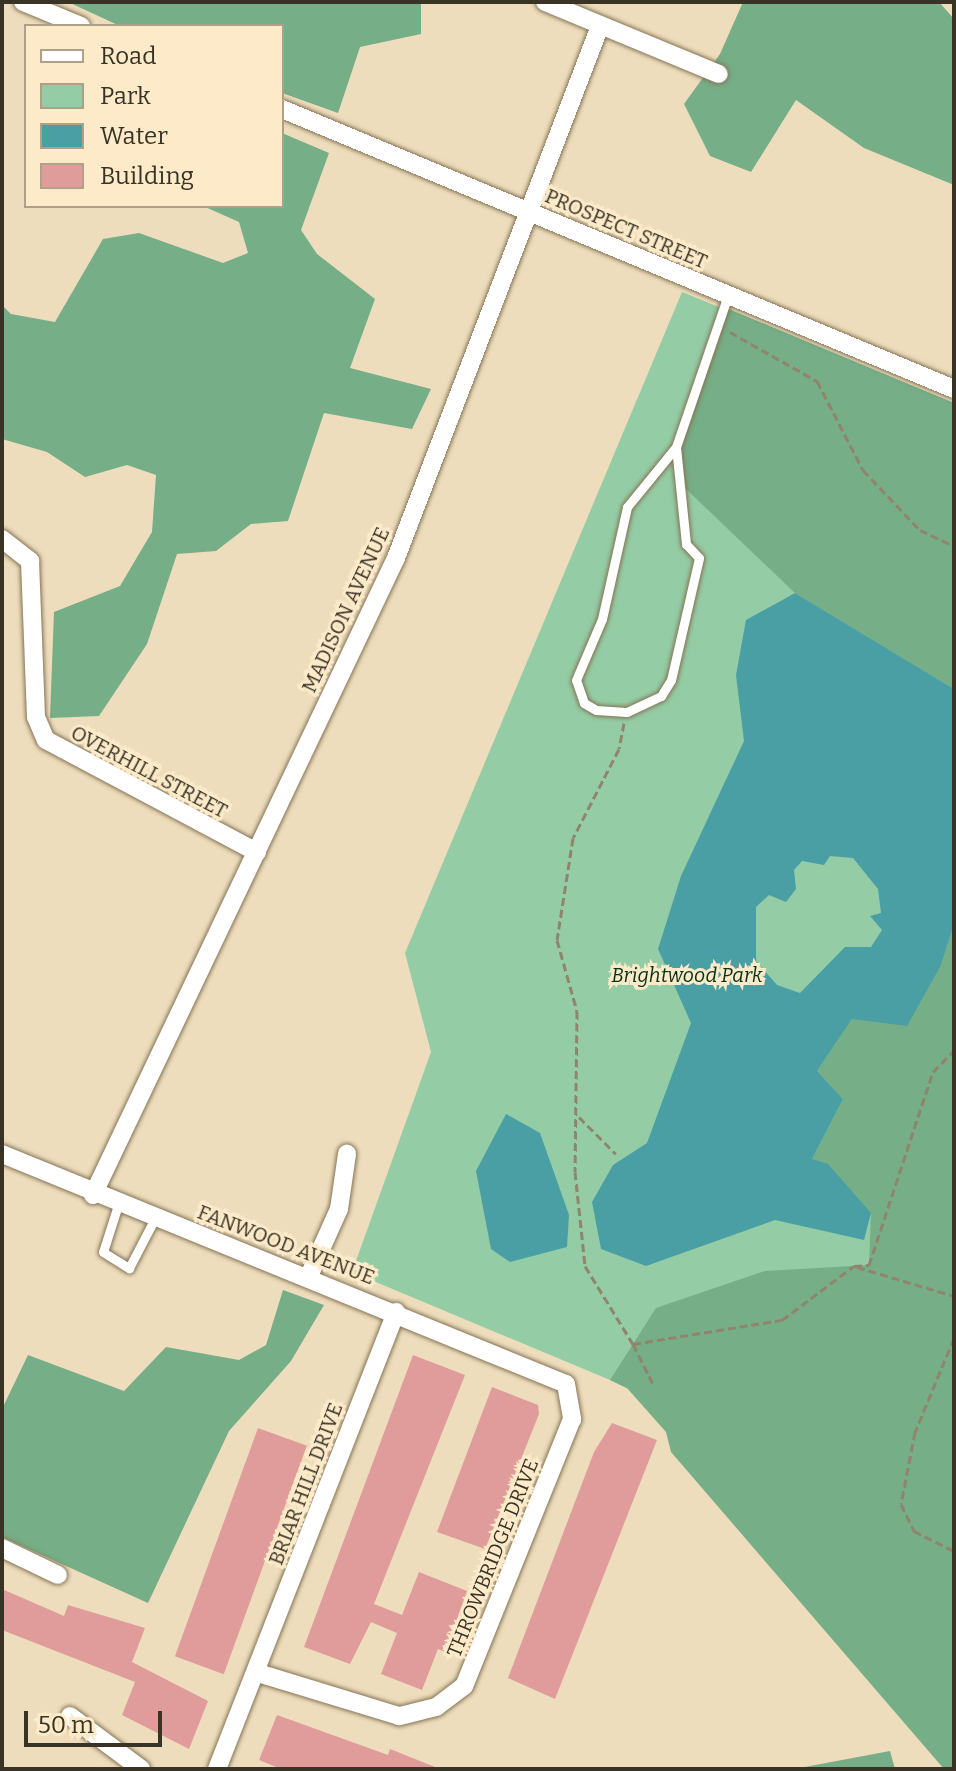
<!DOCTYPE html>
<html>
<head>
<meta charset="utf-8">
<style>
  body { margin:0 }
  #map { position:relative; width:956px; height:1771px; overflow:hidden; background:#eeddbc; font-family:Bitter,serif }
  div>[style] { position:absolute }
  .green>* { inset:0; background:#94cda5 }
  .forest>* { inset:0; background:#75ae87 }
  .water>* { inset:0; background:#499fa4 }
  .building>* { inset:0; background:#e09c9a; transform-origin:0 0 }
  .path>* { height:3px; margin-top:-1.5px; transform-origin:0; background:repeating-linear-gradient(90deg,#90846e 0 8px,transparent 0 12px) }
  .roads { filter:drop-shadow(0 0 2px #847456) drop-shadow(0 0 2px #847456) }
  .lane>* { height:9px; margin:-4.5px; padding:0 4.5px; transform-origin:4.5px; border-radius:4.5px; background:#fff }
  .street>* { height:18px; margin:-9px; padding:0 9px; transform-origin:9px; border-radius:9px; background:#fff }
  span { translate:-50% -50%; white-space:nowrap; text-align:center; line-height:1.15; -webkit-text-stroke:6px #fceac9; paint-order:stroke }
  .street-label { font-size:20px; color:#393326 }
  .park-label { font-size:20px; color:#043319; font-style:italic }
  .frame { position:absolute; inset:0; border:4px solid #393326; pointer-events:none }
  .legend { position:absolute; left:24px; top:24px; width:260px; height:184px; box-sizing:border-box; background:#fceac9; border:2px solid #aea188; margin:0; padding:10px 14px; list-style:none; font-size:24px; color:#393326 }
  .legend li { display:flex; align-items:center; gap:16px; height:40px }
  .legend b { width:40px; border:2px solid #aea188 }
  .scale { position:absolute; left:24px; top:1711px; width:138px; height:36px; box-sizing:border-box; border:4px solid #393326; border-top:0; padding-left:10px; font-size:24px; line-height:28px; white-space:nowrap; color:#393326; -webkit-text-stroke:6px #fceac9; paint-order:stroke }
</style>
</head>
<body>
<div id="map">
  <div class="green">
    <i style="clip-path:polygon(682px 292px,954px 403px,954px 1550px,610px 1380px,352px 1272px,431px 1052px,405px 953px)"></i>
  </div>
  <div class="forest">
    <i style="clip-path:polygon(68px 2px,421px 2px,421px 34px,360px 47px,338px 113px,282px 93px,282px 26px,120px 26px)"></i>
    <i style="clip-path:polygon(743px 2px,939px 2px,954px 19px,954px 185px,864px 148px,796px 100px,751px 172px,710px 156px,684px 104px,720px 54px)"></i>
    <i style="clip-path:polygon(282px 133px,329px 153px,301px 230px,317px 254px,375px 299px,350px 368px,431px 389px,412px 429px,324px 413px,288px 521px,251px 524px,216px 551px,177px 554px,147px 644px,99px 716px,50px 718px,54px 612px,120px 586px,152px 532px,156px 475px,127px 465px,85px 477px,47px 452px,2px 439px,2px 305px,11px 314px,55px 322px,103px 239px,139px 233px,223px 263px,248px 253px,239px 222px,203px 206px,282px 206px)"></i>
    <i style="clip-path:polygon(724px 307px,954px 403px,954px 689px,795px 593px,685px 488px,676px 447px)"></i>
    <i style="clip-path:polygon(954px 924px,954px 1769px,944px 1769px,671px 1452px,666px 1432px,627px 1388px,610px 1380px,656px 1308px,765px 1271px,869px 1265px,871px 1213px,812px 1159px,843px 1099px,817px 1071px,852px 1019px,941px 965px)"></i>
    <i style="clip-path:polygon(283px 1290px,324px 1305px,291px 1361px,229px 1431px,148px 1603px,2px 1537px,2px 1409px,28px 1355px,124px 1391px,166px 1347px,239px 1360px,266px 1345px)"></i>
    <i style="clip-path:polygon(890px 1751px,895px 1769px,794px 1769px)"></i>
  </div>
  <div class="water">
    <i style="clip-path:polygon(evenodd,795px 593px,954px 689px,954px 924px,941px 965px,907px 1026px,852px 1019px,817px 1071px,843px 1099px,812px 1159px,828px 1164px,871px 1213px,864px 1240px,775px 1220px,646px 1266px,601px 1249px,592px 1202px,613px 1165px,647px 1143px,691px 1023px,658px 949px,681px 876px,744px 741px,736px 675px,746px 620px,795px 593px,830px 856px,853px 858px,878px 889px,881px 913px,870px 916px,882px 930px,871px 947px,845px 947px,800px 993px,777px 985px,756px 961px,756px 907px,769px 895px,786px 902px,796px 889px,794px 870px,802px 861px,824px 865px,830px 856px)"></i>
    <i style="clip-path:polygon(506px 1114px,540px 1133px,569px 1215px,567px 1247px,510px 1262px,491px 1249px,476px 1171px)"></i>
  </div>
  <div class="building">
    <i style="clip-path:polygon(413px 1355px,465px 1375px,374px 1604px,402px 1615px,419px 1572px,467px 1591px,445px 1652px,438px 1649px,422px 1690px,381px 1674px,397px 1633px,371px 1622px,350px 1664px,304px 1647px)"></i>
    <i style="clip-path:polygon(492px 1387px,538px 1405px,539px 1414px,485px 1549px,437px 1532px)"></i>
    <i style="clip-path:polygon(612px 1423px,657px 1440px,555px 1699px,508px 1678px,594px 1452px)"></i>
    <i style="left:258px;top:1428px;width:52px;height:243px;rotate:20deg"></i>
    <i style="clip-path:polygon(2px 1589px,64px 1616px,68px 1605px,145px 1628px,132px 1662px,208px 1701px,189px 1749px,122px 1715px,135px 1682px,2px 1630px)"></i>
    <i style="clip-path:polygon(277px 1715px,388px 1755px,390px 1749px,440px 1769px,281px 1769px,259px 1760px)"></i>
  </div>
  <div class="path">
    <i style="left:730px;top:332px;width:100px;rotate:29.4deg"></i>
    <i style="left:817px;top:381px;width:100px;rotate:62.7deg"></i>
    <i style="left:863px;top:470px;width:83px;rotate:46.5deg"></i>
    <i style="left:920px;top:530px;width:38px;rotate:25deg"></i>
    <i style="left:624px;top:723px;width:26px;rotate:101deg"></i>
    <i style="left:619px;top:749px;width:100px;rotate:117.3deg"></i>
    <i style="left:573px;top:838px;width:103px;rotate:98.9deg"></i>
    <i style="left:557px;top:940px;width:74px;rotate:74.3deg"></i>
    <i style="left:577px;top:1011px;width:161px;rotate:90.7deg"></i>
    <i style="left:575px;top:1172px;width:95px;rotate:83.9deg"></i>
    <i style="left:585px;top:1266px;width:92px;rotate:58.4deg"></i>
    <i style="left:633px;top:1344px;width:151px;rotate:-9.2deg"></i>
    <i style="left:782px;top:1320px;width:90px;rotate:-36.9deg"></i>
    <i style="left:854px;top:1266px;width:15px;rotate:-4deg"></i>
    <i style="left:869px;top:1265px;width:203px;rotate:-71.7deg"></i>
    <i style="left:933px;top:1072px;width:30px;rotate:-46deg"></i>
    <i style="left:579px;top:1117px;width:52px;rotate:45deg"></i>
    <i style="left:857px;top:1267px;width:101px;rotate:16.6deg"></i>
    <i style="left:954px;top:1338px;width:102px;rotate:112.5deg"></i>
    <i style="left:915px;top:1432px;width:73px;rotate:101deg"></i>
    <i style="left:901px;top:1504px;width:30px;rotate:64deg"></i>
    <i style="left:914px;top:1531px;width:45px;rotate:26.6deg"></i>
    <i style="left:633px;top:1344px;width:47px;rotate:63.4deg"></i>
  </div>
  <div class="roads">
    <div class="lane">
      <i style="left:676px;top:447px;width:98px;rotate:84.1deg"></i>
      <i style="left:686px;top:544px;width:19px;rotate:47deg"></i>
      <i style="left:699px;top:558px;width:125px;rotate:102.9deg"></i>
      <i style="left:671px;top:680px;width:19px;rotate:122deg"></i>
      <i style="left:661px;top:696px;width:38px;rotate:155deg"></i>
      <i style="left:626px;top:712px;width:30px;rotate:-176deg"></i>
      <i style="left:596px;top:710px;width:14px;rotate:-150deg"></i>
      <i style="left:584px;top:703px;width:24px;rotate:-109deg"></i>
      <i style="left:576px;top:680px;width:66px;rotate:-66.9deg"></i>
      <i style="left:602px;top:619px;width:115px;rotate:-77.4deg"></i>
      <i style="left:627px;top:507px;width:77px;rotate:-50.8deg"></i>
      <i style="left:676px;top:447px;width:161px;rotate:-71.1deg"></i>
      <i style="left:118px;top:1205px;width:49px;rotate:107.7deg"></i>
      <i style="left:103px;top:1252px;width:31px;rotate:32deg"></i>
      <i style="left:129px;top:1268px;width:56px;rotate:-62.5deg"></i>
    </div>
    <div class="street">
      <i style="left:23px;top:2px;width:63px;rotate:22.5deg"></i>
      <i style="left:545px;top:2px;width:188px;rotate:22.5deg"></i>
      <i style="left:282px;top:109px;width:728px;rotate:22.62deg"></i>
      <i style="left:2px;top:539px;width:36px;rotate:38deg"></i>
      <i style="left:30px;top:561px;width:156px;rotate:87.8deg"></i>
      <i style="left:36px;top:717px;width:25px;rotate:67deg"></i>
      <i style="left:46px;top:740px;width:239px;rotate:28deg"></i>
      <i style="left:2px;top:1154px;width:609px;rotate:22.19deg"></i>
      <i style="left:566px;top:1384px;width:36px;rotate:80deg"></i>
      <i style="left:572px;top:1419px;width:288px;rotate:112deg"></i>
      <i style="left:464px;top:1686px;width:35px;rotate:143deg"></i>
      <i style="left:436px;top:1707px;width:38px;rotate:166deg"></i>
      <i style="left:399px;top:1716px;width:147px;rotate:-163deg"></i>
      <i style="left:93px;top:1195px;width:705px;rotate:-64.56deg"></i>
      <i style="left:396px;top:558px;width:570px;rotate:-69.02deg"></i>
      <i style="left:309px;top:1276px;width:73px;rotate:-65.9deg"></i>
      <i style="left:339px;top:1209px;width:56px;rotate:-81.7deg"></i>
      <i style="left:2px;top:1548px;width:62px;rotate:25.7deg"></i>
      <i style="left:70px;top:1716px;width:89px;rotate:36.7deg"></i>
      <i style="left:217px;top:1769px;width:491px;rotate:-68.6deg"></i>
    </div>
  </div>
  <div class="street-label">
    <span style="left:626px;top:229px;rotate:23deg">PROSPECT STREET</span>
    <span style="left:346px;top:610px;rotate:-65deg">MADISON AVENUE</span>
    <span style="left:149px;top:772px;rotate:28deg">OVERHILL STREET</span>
    <span style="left:286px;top:1245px;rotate:21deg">FANWOOD AVENUE</span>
    <span style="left:306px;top:1484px;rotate:-69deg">BRIAR HILL DRIVE</span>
    <span style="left:493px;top:1558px;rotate:-68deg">THROWBRIDGE DRIVE</span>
  </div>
  <div class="park-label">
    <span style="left:687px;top:975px">Brightwood Park</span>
  </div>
  <div class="frame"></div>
  <ul class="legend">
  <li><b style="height:10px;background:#fff"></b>Road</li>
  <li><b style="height:22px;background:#94cda5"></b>Park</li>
  <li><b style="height:22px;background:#499fa4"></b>Water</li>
  <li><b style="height:22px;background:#e09c9a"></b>Building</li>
  </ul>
  <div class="scale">50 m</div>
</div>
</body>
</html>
